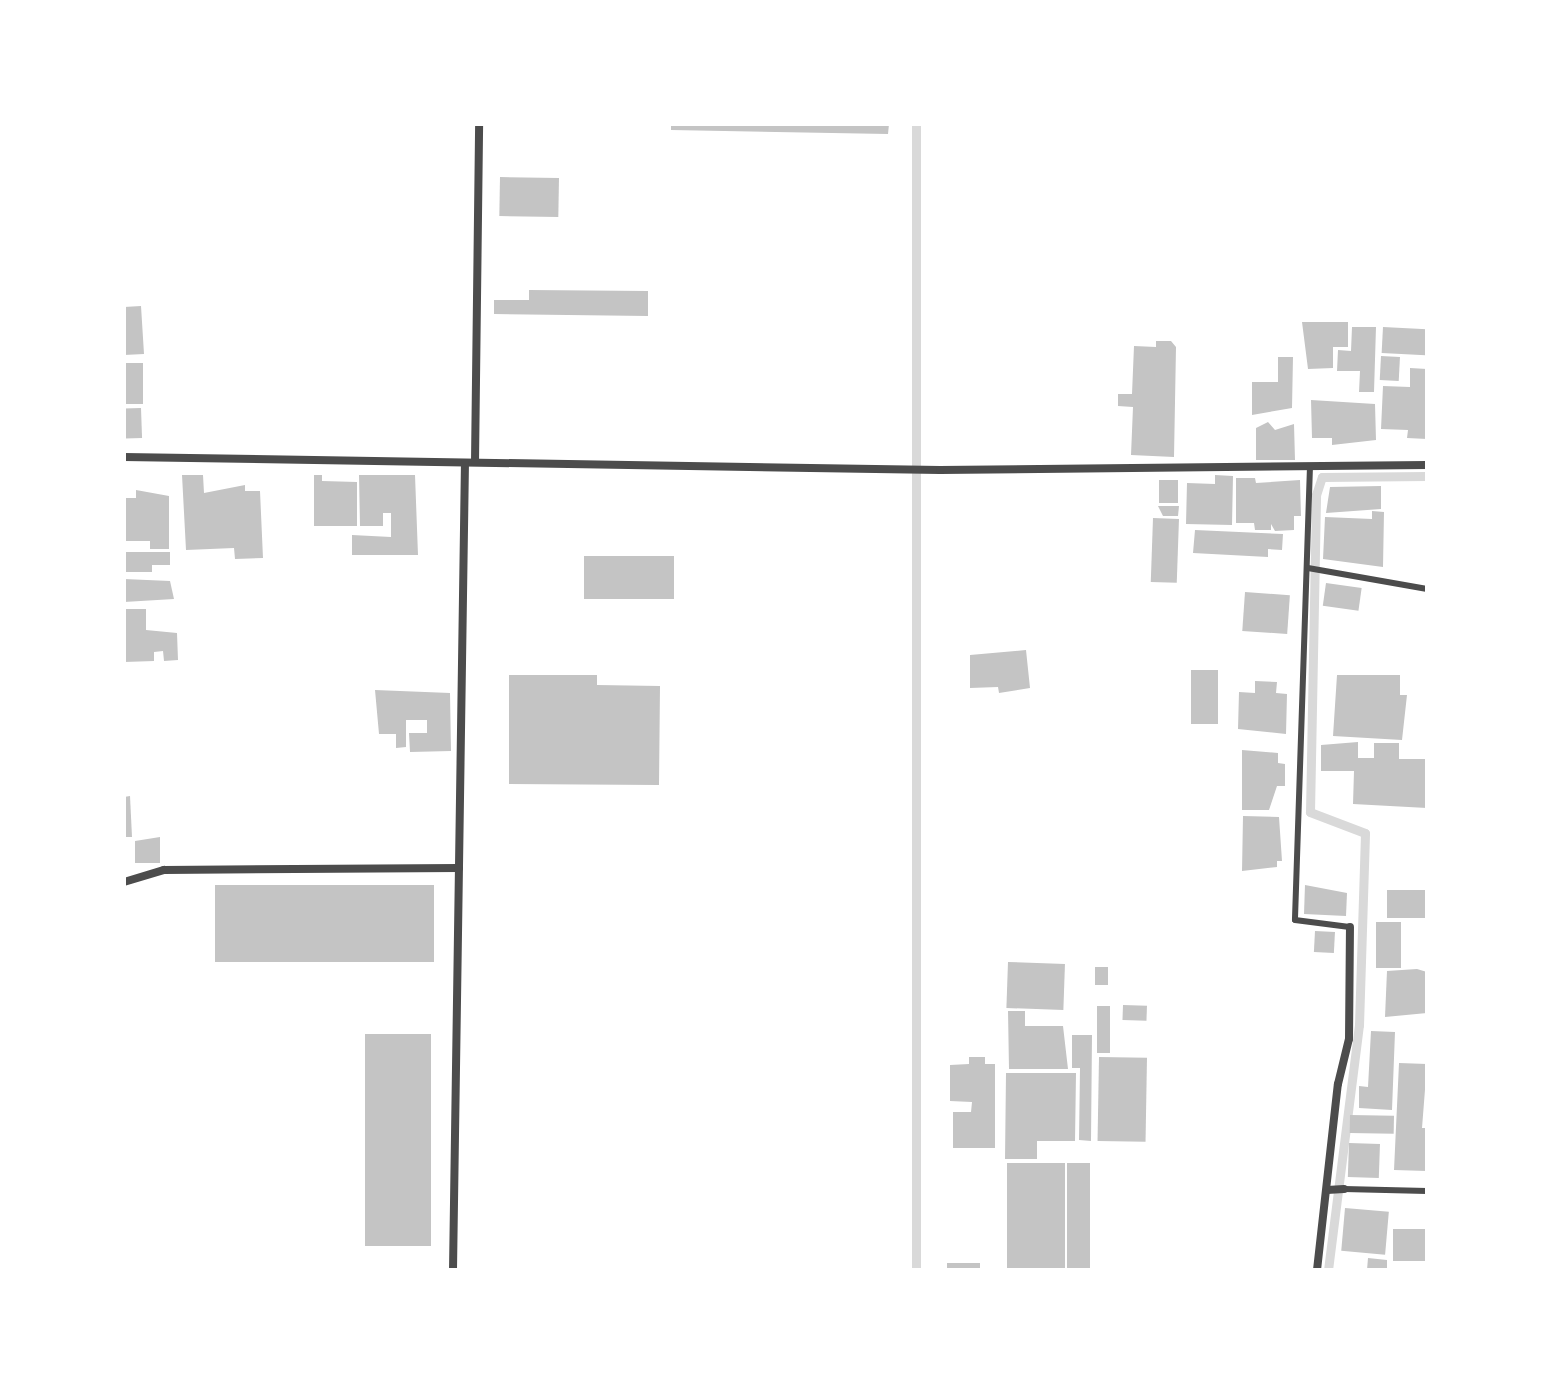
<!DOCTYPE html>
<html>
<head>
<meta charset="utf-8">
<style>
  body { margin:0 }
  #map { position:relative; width:1551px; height:1394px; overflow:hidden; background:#fff; font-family:"Source Sans 3",sans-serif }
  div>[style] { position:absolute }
  .stream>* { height:9px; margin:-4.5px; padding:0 4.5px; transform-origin:4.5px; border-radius:4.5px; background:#d9d9d9 }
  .building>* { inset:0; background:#c4c4c4; transform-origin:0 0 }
  .service>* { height:6px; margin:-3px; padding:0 3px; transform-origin:3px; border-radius:3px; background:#4c4c4c }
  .minor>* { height:8px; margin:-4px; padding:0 4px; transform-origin:4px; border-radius:4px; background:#4c4c4c }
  span { translate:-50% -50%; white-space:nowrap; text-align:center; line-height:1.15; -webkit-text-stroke:6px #fff; paint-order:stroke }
  .frame { position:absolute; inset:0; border:126px solid #fff; pointer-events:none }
</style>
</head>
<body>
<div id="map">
  <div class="stream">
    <i style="left:916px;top:1270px;width:1146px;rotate:-90deg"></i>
    <i style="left:1328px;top:1270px;width:247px;rotate:-82.8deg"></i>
    <i style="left:1359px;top:1025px;width:192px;rotate:-88.2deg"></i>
    <i style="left:1365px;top:833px;width:59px;rotate:-159.1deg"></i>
    <i style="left:1310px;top:812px;width:317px;rotate:-88.9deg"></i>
    <i style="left:1316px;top:495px;width:19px;rotate:-72deg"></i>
    <i style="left:1322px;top:477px;width:105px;rotate:-0.5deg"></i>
  </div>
  <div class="building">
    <i style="clip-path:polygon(671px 124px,889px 124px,888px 134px,671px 130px)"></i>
    <i style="left:500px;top:177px;width:59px;height:39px;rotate:1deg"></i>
    <i style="clip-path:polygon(529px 290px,648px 291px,648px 316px,494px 314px,494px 300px,529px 300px)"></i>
    <i style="clip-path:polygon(141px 306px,144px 354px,124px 355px,124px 307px)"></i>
    <i style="clip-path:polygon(1302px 322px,1348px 322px,1348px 347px,1333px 347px,1333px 368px,1308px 369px)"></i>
    <i style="clip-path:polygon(1352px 327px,1376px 327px,1374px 392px,1359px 392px,1360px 371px,1337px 371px,1338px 350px,1351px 351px)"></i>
    <i style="left:1383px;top:327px;width:44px;height:26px;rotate:3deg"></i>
    <i style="clip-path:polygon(1156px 341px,1171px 341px,1176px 347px,1174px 457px,1131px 455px,1133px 407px,1118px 406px,1118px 394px,1132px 394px,1134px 346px,1156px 347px)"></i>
    <i style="left:1381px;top:356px;width:19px;height:24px;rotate:3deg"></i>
    <i style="clip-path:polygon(1278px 357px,1293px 357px,1292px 408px,1252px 415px,1252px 382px,1278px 382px)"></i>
    <i style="left:124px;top:363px;width:19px;height:41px"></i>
    <i style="clip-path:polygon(1410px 368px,1427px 369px,1427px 439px,1407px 438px,1408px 430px,1381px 429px,1383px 386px,1410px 387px)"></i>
    <i style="clip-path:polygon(1311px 400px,1375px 404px,1376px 440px,1332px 445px,1332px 438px,1312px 438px)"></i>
    <i style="left:141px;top:408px;width:30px;height:17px;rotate:88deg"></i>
    <i style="clip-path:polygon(1268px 422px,1275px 430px,1294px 424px,1295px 460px,1256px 460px,1256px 428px)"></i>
    <i style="clip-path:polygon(182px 475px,203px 475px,204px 493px,245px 485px,245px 491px,260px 491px,263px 558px,235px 559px,234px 548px,186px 550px)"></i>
    <i style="clip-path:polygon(314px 475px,322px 475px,322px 481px,357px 482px,357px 526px,314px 526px)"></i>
    <i style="clip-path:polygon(359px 475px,415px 475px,418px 555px,352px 555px,352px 535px,391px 537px,391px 513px,383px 513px,383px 526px,360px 526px)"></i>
    <i style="clip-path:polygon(1215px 475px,1233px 476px,1232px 525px,1186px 524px,1187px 483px,1215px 484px)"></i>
    <i style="clip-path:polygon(1236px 478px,1255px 478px,1256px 483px,1300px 480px,1301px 516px,1294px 516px,1294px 530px,1275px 531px,1271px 524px,1271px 530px,1255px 530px,1254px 523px,1236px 523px)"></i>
    <i style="left:1159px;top:480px;width:19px;height:23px"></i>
    <i style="clip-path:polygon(1381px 486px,1381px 509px,1326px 513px,1330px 487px)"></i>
    <i style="clip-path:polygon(136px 490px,169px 496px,169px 549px,150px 549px,150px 541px,124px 541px,124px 498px,136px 498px)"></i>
    <i style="clip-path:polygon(1158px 506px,1179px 506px,1178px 516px,1163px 516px)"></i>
    <i style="clip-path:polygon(1372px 511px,1384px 512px,1383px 567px,1323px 559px,1325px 517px,1372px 519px)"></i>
    <i style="left:1153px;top:518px;width:26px;height:64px;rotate:2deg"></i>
    <i style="clip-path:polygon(1195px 530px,1283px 534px,1282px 550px,1268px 549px,1268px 557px,1193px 553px)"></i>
    <i style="clip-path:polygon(124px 552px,170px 552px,170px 565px,152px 565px,152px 572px,124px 572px)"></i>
    <i style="left:674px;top:556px;width:43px;height:90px;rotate:90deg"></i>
    <i style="clip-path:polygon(124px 579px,170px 581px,174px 599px,124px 602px)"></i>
    <i style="left:1326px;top:583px;width:36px;height:23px;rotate:8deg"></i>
    <i style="left:1245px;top:592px;width:45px;height:39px;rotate:4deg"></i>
    <i style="clip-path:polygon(124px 609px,146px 609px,146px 630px,177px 633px,178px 660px,164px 661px,163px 651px,154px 652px,154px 661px,124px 662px)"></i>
    <i style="clip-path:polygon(1026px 650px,1030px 688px,999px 693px,998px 687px,970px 688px,970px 655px)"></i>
    <i style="left:1191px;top:670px;width:27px;height:54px"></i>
    <i style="clip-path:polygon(509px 675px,597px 675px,597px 685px,660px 686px,659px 785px,509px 784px)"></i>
    <i style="clip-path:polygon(1337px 675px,1400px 675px,1400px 695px,1407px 695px,1402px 740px,1333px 736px)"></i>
    <i style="clip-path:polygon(1255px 681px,1277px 682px,1276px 693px,1287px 694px,1286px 734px,1238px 729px,1239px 692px,1255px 693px)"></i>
    <i style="clip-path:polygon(375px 690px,450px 693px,451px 751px,410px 752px,409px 733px,427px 733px,427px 720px,406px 720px,406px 747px,396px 748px,396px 734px,379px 734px)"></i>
    <i style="clip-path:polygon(1358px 742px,1358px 758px,1374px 758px,1374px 743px,1399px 743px,1399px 759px,1427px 759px,1427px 808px,1353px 804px,1354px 771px,1321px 771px,1321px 745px)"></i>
    <i style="clip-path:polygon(1242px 750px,1278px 753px,1278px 763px,1285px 764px,1285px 786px,1277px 786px,1269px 810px,1242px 810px)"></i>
    <i style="clip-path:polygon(130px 796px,132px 837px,124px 837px,124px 797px)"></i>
    <i style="clip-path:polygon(1243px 816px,1279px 817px,1282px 861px,1277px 861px,1277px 867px,1242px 871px)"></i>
    <i style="clip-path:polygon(160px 837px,160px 863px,135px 863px,135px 841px)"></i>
    <i style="left:434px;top:885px;width:77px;height:219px;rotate:90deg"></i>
    <i style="clip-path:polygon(1305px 885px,1347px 893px,1346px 916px,1304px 914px)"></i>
    <i style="left:1427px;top:890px;width:28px;height:40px;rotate:90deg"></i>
    <i style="left:1376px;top:922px;width:25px;height:46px"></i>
    <i style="left:1315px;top:931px;width:20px;height:21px;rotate:3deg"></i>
    <i style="left:1008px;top:962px;width:57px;height:46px;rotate:2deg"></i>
    <i style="left:1095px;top:967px;width:13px;height:18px"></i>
    <i style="clip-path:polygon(1417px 969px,1427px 972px,1427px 1013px,1385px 1017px,1387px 971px)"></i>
    <i style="left:1123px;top:1005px;width:24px;height:15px;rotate:2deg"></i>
    <i style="left:1110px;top:1006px;width:47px;height:13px;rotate:90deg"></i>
    <i style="clip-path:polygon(1008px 1011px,1025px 1011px,1025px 1026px,1063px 1026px,1068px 1069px,1009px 1069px)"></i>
    <i style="clip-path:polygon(1371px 1031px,1395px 1032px,1392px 1110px,1359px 1108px,1359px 1086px,1368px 1087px)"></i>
    <i style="left:431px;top:1034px;width:212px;height:66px;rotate:90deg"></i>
    <i style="clip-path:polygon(1072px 1035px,1092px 1035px,1091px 1141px,1079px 1140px,1080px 1068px,1072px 1068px)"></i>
    <i style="clip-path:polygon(969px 1057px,985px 1057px,985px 1064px,995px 1064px,995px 1148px,953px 1148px,953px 1112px,971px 1112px,972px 1102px,950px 1101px,950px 1065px,969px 1064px)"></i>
    <i style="left:1099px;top:1057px;width:48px;height:84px;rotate:1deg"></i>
    <i style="clip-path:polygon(1399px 1063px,1427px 1064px,1422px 1128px,1427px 1128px,1427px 1171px,1394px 1170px)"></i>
    <i style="clip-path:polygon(1006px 1073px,1076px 1073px,1075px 1141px,1037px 1141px,1037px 1159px,1005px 1159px)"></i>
    <i style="left:1350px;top:1115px;width:44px;height:18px;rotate:1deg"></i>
    <i style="left:1349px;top:1143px;width:31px;height:34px;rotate:2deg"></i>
    <i style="left:1007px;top:1163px;width:58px;height:107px"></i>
    <i style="left:1067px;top:1163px;width:23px;height:107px"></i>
    <i style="left:1345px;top:1208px;width:44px;height:43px;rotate:5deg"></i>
    <i style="left:1393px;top:1229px;width:34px;height:32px"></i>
    <i style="clip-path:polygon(1368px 1258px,1387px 1260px,1387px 1270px,1367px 1270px)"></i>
    <i style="left:947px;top:1263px;width:33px;height:7px"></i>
  </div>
  <div class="service">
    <i style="left:1310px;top:466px;width:454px;rotate:91.9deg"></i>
    <i style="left:1295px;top:920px;width:55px;rotate:7.3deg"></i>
    <i style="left:1308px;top:568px;width:121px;rotate:10deg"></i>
    <i style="left:1344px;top:1189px;width:83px;rotate:1.4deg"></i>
  </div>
  <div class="minor">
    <i style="left:124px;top:457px;width:816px;rotate:0.91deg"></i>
    <i style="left:940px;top:470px;width:487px;rotate:-0.6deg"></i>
    <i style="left:475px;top:462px;width:338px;rotate:-89.3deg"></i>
    <i style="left:124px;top:882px;width:42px;rotate:-16.7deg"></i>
    <i style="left:164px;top:870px;width:295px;rotate:-0.4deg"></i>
    <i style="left:1327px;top:1190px;width:17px;rotate:-3deg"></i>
    <i style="left:453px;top:1270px;width:807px;rotate:-89.15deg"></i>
    <i style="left:1317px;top:1270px;width:187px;rotate:-83.6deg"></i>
    <i style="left:1338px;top:1084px;width:46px;rotate:-76.3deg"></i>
    <i style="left:1349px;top:1039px;width:112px;rotate:-89.5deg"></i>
  </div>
  <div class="frame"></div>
</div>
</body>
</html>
